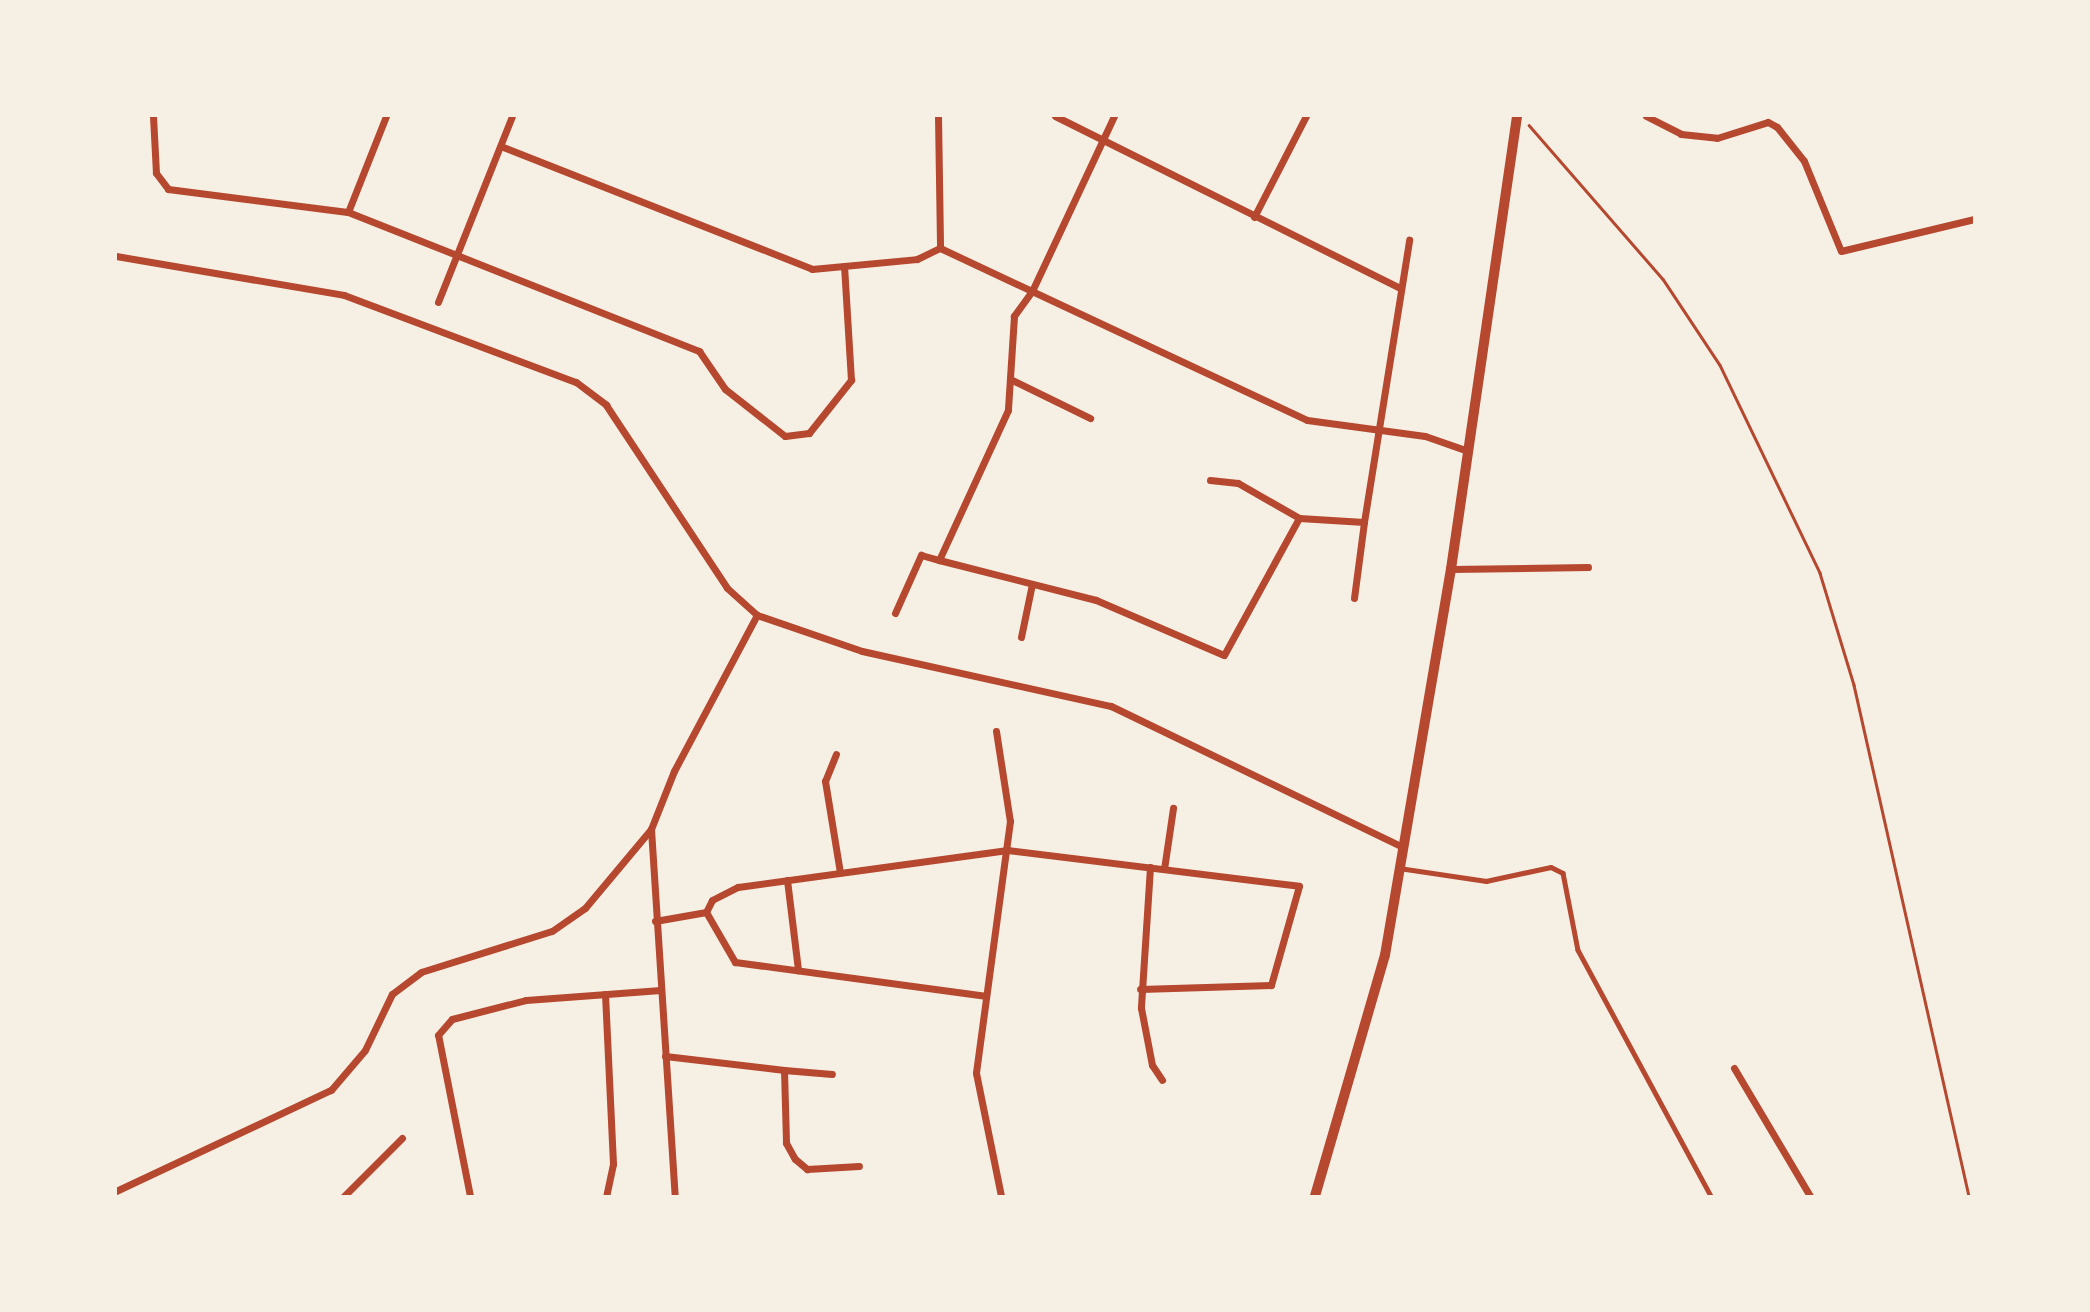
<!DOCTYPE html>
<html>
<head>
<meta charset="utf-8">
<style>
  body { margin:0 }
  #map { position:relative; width:2090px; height:1312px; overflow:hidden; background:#f6efe4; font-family:"PT Sans Narrow",sans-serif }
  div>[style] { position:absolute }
  .path>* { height:2.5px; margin:-1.25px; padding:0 1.25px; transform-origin:1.25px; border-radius:1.25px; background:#b5482f }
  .service>* { height:4.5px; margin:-2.25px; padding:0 2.25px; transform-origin:2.25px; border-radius:2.25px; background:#b5482f }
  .minor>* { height:7px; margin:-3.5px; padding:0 3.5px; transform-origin:3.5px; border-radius:3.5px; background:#b5482f }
  .tertiary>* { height:10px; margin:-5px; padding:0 5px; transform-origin:5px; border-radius:5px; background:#b5482f }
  span { translate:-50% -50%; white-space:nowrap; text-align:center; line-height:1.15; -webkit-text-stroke:7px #f6efe4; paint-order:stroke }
  .frame { position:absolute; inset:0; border:117px solid #f6efe4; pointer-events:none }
</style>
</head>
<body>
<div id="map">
  <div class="path">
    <i style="left:1529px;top:125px;width:204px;rotate:49deg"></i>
    <i style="left:1663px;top:279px;width:103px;rotate:56.5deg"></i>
    <i style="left:1720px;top:365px;width:231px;rotate:64.3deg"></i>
    <i style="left:1820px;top:573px;width:117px;rotate:73.1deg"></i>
    <i style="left:1854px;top:685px;width:524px;rotate:77.32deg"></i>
  </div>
  <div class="service">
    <i style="left:1399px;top:868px;width:88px;rotate:8.5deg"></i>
    <i style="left:1486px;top:881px;width:66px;rotate:-12.2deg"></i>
    <i style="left:1551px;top:867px;width:13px;rotate:27deg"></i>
    <i style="left:1563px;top:873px;width:78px;rotate:79deg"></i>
    <i style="left:1578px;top:950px;width:280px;rotate:61.6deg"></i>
  </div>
  <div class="minor">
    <i style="left:153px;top:116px;width:57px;rotate:87deg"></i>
    <i style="left:156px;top:173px;width:20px;rotate:53deg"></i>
    <i style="left:168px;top:189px;width:181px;rotate:7.3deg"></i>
    <i style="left:348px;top:212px;width:378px;rotate:21.6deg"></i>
    <i style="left:699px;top:351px;width:46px;rotate:55.6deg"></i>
    <i style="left:725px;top:389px;width:76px;rotate:38.1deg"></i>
    <i style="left:785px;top:436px;width:24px;rotate:-7deg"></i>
    <i style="left:809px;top:433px;width:68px;rotate:-51.6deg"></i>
    <i style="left:851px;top:380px;width:114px;rotate:-93.5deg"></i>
    <i style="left:938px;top:116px;width:132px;rotate:89.1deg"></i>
    <i style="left:940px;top:248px;width:405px;rotate:25.1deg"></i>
    <i style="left:1307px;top:420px;width:119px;rotate:7.7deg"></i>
    <i style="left:1425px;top:436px;width:46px;rotate:19.2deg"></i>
    <i style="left:1055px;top:116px;width:383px;rotate:26.5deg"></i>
    <i style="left:1114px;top:116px;width:193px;rotate:115.1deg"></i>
    <i style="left:1032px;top:291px;width:31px;rotate:126deg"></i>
    <i style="left:1014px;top:316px;width:94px;rotate:93.7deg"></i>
    <i style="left:1008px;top:410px;width:165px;rotate:114.7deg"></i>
    <i style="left:939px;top:560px;width:162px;rotate:14.3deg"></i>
    <i style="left:1096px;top:600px;width:139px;rotate:23.3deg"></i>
    <i style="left:1224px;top:655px;width:156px;rotate:-61.3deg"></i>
    <i style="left:1299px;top:518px;width:65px;rotate:3.5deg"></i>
    <i style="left:1364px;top:522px;width:286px;rotate:-80.9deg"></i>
    <i style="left:1646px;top:116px;width:39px;rotate:27deg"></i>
    <i style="left:1681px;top:134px;width:36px;rotate:6deg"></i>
    <i style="left:1717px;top:138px;width:53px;rotate:-17.4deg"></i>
    <i style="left:1768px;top:122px;width:10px;rotate:29deg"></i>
    <i style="left:1777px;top:127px;width:43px;rotate:51.5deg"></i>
    <i style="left:1804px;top:161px;width:97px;rotate:67.7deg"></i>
    <i style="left:1841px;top:251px;width:137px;rotate:-13.5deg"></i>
    <i style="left:503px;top:147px;width:332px;rotate:21.5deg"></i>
    <i style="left:812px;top:269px;width:105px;rotate:-5.4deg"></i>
    <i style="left:917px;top:259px;width:25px;rotate:-26deg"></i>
    <i style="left:348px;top:212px;width:103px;rotate:-68.4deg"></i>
    <i style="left:1254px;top:217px;width:114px;rotate:-62.8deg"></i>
    <i style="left:116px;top:256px;width:231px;rotate:9.7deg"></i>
    <i style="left:344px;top:295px;width:248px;rotate:20.6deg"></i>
    <i style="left:576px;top:382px;width:38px;rotate:37deg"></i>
    <i style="left:606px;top:405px;width:219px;rotate:56.5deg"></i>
    <i style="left:727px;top:588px;width:40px;rotate:42deg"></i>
    <i style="left:757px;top:615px;width:111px;rotate:18.9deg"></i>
    <i style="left:862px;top:651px;width:255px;rotate:12.5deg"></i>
    <i style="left:1111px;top:706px;width:322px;rotate:25.8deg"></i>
    <i style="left:438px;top:302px;width:200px;rotate:-68.3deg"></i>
    <i style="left:1012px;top:380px;width:87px;rotate:26deg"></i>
    <i style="left:1210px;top:480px;width:28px;rotate:6deg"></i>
    <i style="left:1238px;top:483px;width:70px;rotate:29.8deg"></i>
    <i style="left:1451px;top:569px;width:137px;rotate:-0.8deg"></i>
    <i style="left:1354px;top:598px;width:77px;rotate:-82.5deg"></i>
    <i style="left:895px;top:613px;width:64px;rotate:-65.9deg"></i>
    <i style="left:921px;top:555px;width:19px;rotate:16deg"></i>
    <i style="left:1021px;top:637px;width:54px;rotate:-78.3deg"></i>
    <i style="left:996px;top:731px;width:91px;rotate:81.2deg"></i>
    <i style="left:1010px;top:821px;width:254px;rotate:97.7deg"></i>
    <i style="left:976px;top:1073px;width:126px;rotate:78.5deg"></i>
    <i style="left:836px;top:754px;width:29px;rotate:112deg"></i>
    <i style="left:825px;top:781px;width:93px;rotate:80.7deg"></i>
    <i style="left:651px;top:829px;width:368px;rotate:86.3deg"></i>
    <i style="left:1150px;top:867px;width:141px;rotate:93.7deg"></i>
    <i style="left:1141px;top:1008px;width:58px;rotate:79.1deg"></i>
    <i style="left:1152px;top:1065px;width:18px;rotate:56deg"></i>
    <i style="left:1164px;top:869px;width:62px;rotate:-81.6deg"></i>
    <i style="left:787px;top:880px;width:91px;rotate:83deg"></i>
    <i style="left:706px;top:912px;width:13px;rotate:-63deg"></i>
    <i style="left:712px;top:900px;width:29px;rotate:-27deg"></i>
    <i style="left:738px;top:887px;width:272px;rotate:-7.8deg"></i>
    <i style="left:1007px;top:850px;width:294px;rotate:7deg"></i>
    <i style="left:1299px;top:886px;width:103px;rotate:105.8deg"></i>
    <i style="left:1271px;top:985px;width:131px;rotate:178.3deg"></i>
    <i style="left:706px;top:912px;width:58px;rotate:59.9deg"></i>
    <i style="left:735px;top:962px;width:252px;rotate:7.7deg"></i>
    <i style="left:655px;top:921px;width:52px;rotate:-10deg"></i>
    <i style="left:605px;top:994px;width:170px;rotate:87.3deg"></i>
    <i style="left:613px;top:1164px;width:33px;rotate:102deg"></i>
    <i style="left:665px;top:1056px;width:120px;rotate:6.7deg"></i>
    <i style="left:784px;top:1070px;width:73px;rotate:88.4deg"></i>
    <i style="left:786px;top:1143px;width:18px;rotate:61deg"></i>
    <i style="left:795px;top:1159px;width:16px;rotate:40deg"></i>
    <i style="left:807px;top:1169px;width:52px;rotate:-3.3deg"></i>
    <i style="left:1734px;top:1068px;width:149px;rotate:59.3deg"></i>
    <i style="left:784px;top:1070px;width:48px;rotate:4.8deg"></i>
    <i style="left:116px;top:1191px;width:238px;rotate:-25.2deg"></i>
    <i style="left:331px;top:1090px;width:52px;rotate:-49.6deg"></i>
    <i style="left:365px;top:1050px;width:62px;rotate:-64.3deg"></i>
    <i style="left:392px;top:994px;width:36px;rotate:-37deg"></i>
    <i style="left:421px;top:972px;width:137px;rotate:-17.4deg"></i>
    <i style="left:552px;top:931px;width:40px;rotate:-34.9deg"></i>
    <i style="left:585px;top:908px;width:103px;rotate:-50.1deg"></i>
    <i style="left:651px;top:829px;width:62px;rotate:-68.4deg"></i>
    <i style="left:674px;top:771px;width:177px;rotate:-62deg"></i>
    <i style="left:344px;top:1196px;width:82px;rotate:-45deg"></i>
    <i style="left:470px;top:1196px;width:164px;rotate:-101.2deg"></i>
    <i style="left:438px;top:1035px;width:21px;rotate:-49deg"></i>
    <i style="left:452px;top:1019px;width:76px;rotate:-14.4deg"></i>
    <i style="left:526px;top:1000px;width:135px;rotate:-4.2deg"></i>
  </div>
  <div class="tertiary">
    <i style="left:1315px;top:1196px;width:251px;rotate:-73.8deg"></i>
    <i style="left:1385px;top:955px;width:392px;rotate:-80.3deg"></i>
    <i style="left:1451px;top:569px;width:458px;rotate:-81.7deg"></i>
  </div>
  <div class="frame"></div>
</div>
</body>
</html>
